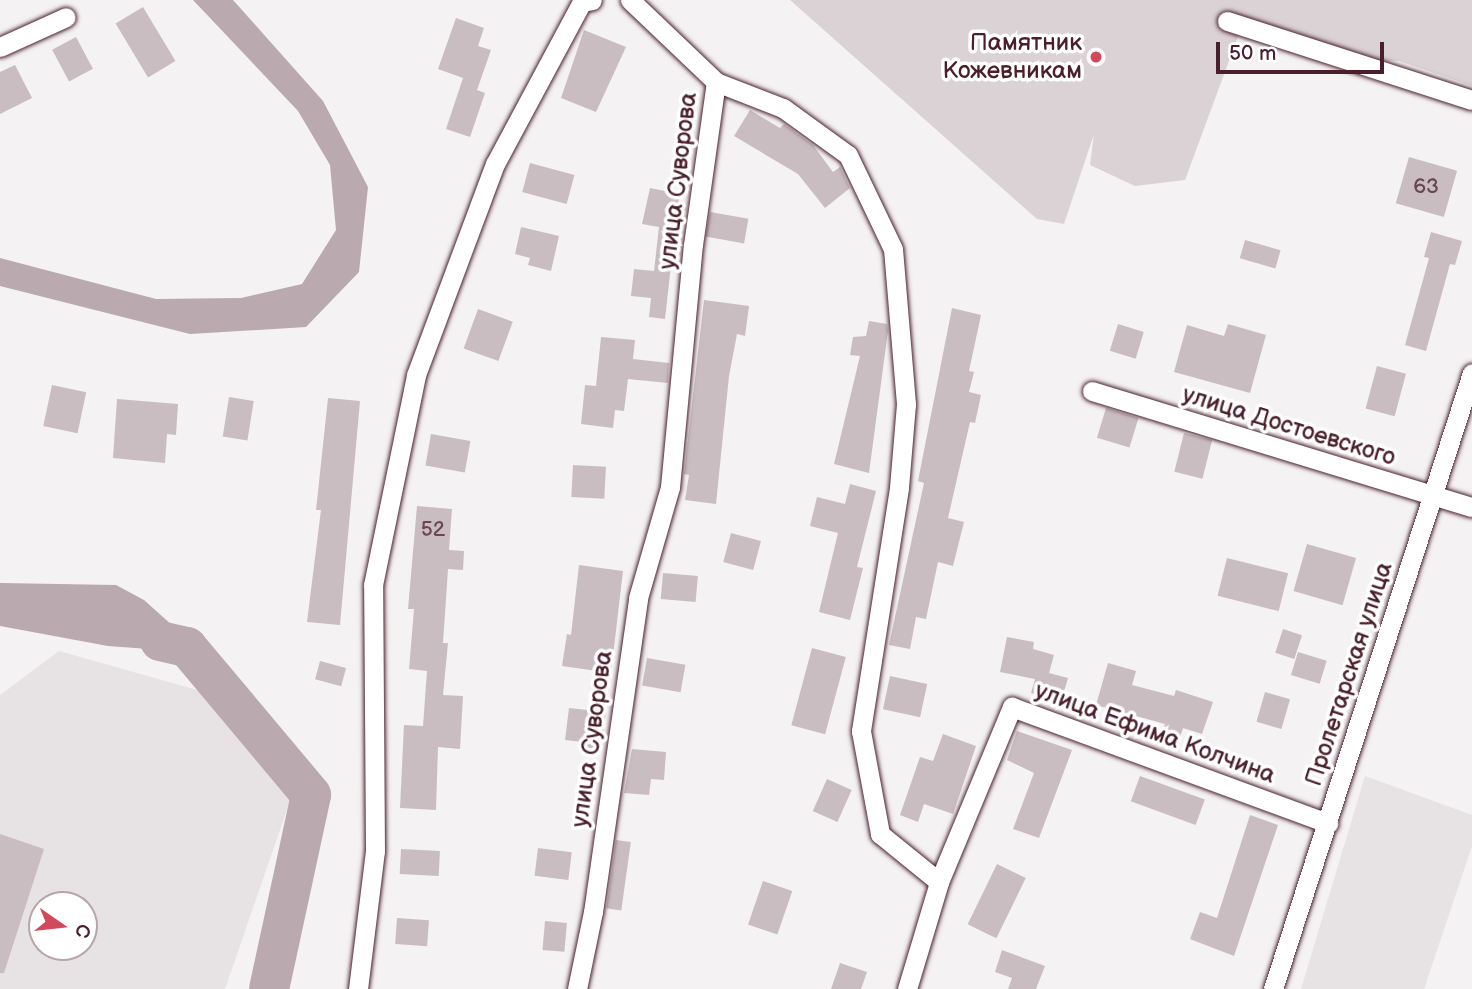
<!DOCTYPE html>
<html>
<head>
<meta charset="utf-8">
<style>
  body { margin:0 }
  #map { position:relative; width:1472px; height:989px; overflow:hidden; background:#f4f2f2; font-family:"Balsamiq Sans",sans-serif }
  div>[style] { position:absolute }
  .built>* { inset:0; background:#e7e2e3 }
  .green>* { inset:0; background:#dbd2d5 }
  .water>* { inset:0; background:#baa9ae }
  .river>* { height:40px; margin:-20px; padding:0 20px; transform-origin:20px; border-radius:20px; background:#baa9ae }
  .building>* { inset:0; background:#cabdc1; transform-origin:0 0 }
  .roads { filter:drop-shadow(0 0 2px #4a1f2b) drop-shadow(0 0 2px #4a1f2b) }
  .street>* { height:19px; margin:-9.5px; padding:0 9.5px; transform-origin:9.5px; border-radius:9.5px; background:#fff }
  .dots>* { width:19px; height:19px; translate:-50% -50%; box-sizing:border-box; border:4px solid #fff; border-radius:50% }
  span { translate:-50% -50%; white-space:nowrap; text-align:center; line-height:1.15; -webkit-text-stroke:7px #fff; paint-order:stroke }
  .number-label { font-size:21px; color:#6a4650 }
  .number-label span { -webkit-text-stroke-width:0 }
  .poi-label { font-size:24px; color:#4a1f2b }
  .right { translate:-100% -50%; text-align:right }
  .street-label { font-size:24px; color:#4a1f2b }
  .north { position:absolute; left:28px; top:891px; width:70px; height:70px; box-sizing:border-box; background:#fff; border:2px solid #b7a5aa; border-radius:50%; rotate:104deg; font-size:19px; font-weight:700; line-height:28px; text-align:center; color:#4a1f2b }
  .north::after { content:''; display:block; margin:auto; width:24px; height:32px; background:#d1495b; clip-path:polygon(50% 0,100% 100%,50% 72%,0 100%) }
  .scale { position:absolute; left:1216px; top:42px; width:168px; height:32px; box-sizing:border-box; border:4px solid #4a1f2b; border-top:0; padding-left:9px; font-size:21px; line-height:24px; white-space:nowrap; color:#4a1f2b; -webkit-text-stroke:5px #fff; paint-order:stroke }
</style>
</head>
<body>
<div id="map">
  <div class="built">
    <i style="clip-path:polygon(evenodd,59px 651px,229px 699px,290px 801px,225px 989px,0 989px,0 695px,59px 651px,42px 905px,84px 905px,84px 947px,42px 947px,42px 905px)"></i>
    <i style="clip-path:polygon(1365px 776px,1472px 815px,1472px 846px,1424px 989px,1301px 989px)"></i>
  </div>
  <div class="green">
    <i style="clip-path:polygon(790px 0,1472px 0,1472px 86px,1399px 61px,1323px 60px,1240px 31px,1185px 180px,1135px 186px,1090px 165px,1094px 134px,1064px 224px,1037px 219px)"></i>
  </div>
  <div class="water">
    <i style="clip-path:polygon(193px 0,233px 0,323px 101px,368px 187px,359px 272px,306px 327px,190px 334px,0 286px,0 258px,156px 299px,241px 298px,302px 284px,336px 230px,330px 165px,298px 111px)"></i>
    <i style="clip-path:polygon(0 583px,116px 585px,144px 600px,212px 661px,195px 680px,162px 650px,108px 646px,0 626px)"></i>
  </div>
  <div class="river">
    <i style="left:160px;top:641px;width:28px;rotate:13deg"></i>
    <i style="left:187px;top:647px;width:193px;rotate:50deg"></i>
    <i style="left:311px;top:795px;width:198px;rotate:102.2deg"></i>
  </div>
  <div class="building">
    <i style="left:143px;top:7px;width:63px;height:32px;rotate:59deg"></i>
    <i style="clip-path:polygon(456px 18px,484px 28px,478px 46px,491px 50px,477px 90px,485px 93px,470px 137px,446px 129px,463px 78px,438px 69px)"></i>
    <i style="clip-path:polygon(584px 30px,626px 47px,596px 112px,561px 98px)"></i>
    <i style="left:76px;top:37px;width:36px;height:27px;rotate:62deg"></i>
    <i style="clip-path:polygon(15px 65px,32px 98px,0 114px,0 72px)"></i>
    <i style="clip-path:polygon(750px 110px,780px 128px,784px 124px,813px 145px,833px 172px,840px 167px,850px 188px,825px 208px,798px 174px,734px 136px)"></i>
    <i style="left:1409px;top:157px;width:50px;height:48px;rotate:16deg"></i>
    <i style="left:530px;top:163px;width:46px;height:30px;rotate:15deg"></i>
    <i style="clip-path:polygon(650px 188px,680px 194px,678px 205px,686px 206px,682px 232px,675px 230px,665px 319px,649px 317px,651px 298px,631px 296px,634px 269px,654px 271px,659px 227px,642px 224px)"></i>
    <i style="left:710px;top:212px;width:39px;height:25px;rotate:10deg"></i>
    <i style="clip-path:polygon(521px 227px,559px 236px,551px 271px,528px 265px,530px 258px,515px 254px)"></i>
    <i style="clip-path:polygon(1431px 232px,1462px 241px,1455px 265px,1450px 264px,1426px 351px,1405px 345px,1429px 258px,1424px 257px)"></i>
    <i style="left:1245px;top:240px;width:37px;height:19px;rotate:16deg"></i>
    <i style="clip-path:polygon(704px 300px,749px 306px,745px 336px,737px 334px,729px 376px,716px 504px,685px 500px,689px 475px,684px 474px)"></i>
    <i style="clip-path:polygon(952px 308px,981px 315px,969px 371px,974px 372px,969px 392px,981px 395px,975px 423px,970px 422px,948px 518px,964px 522px,953px 566px,938px 562px,926px 619px,916px 617px,910px 649px,889px 645px,924px 483px,918px 481px)"></i>
    <i style="left:478px;top:309px;width:37px;height:42px;rotate:20deg"></i>
    <i style="clip-path:polygon(869px 321px,887px 324px,888px 331px,869px 473px,834px 464px,860px 356px,850px 355px,853px 337px,866px 336px)"></i>
    <i style="left:1118px;top:324px;width:27px;height:28px;rotate:17deg"></i>
    <i style="clip-path:polygon(1228px 324px,1266px 335px,1250px 393px,1174px 372px,1187px 325px,1224px 336px)"></i>
    <i style="clip-path:polygon(601px 337px,635px 340px,633px 359px,669px 363px,668px 383px,628px 379px,624px 411px,615px 410px,613px 428px,581px 424px,585px 385px,596px 386px)"></i>
    <i style="left:1377px;top:366px;width:30px;height:44px;rotate:15deg"></i>
    <i style="left:52px;top:385px;width:35px;height:42px;rotate:12deg"></i>
    <i style="left:229px;top:397px;width:25px;height:40px;rotate:9deg"></i>
    <i style="clip-path:polygon(328px 398px,360px 401px,340px 625px,307px 622px,321px 510px,316px 510px)"></i>
    <i style="clip-path:polygon(117px 399px,178px 404px,176px 435px,167px 434px,165px 463px,113px 458px)"></i>
    <i style="left:1106px;top:408px;width:34px;height:31px;rotate:17deg"></i>
    <i style="left:1184px;top:433px;width:29px;height:40px;rotate:14deg"></i>
    <i style="left:431px;top:434px;width:40px;height:32px;rotate:10deg"></i>
    <i style="left:573px;top:465px;width:33px;height:32px;rotate:3deg"></i>
    <i style="clip-path:polygon(850px 484px,876px 491px,857px 567px,863px 568px,850px 620px,819px 612px,838px 533px,810px 526px,817px 497px,845px 504px)"></i>
    <i style="clip-path:polygon(417px 506px,452px 509px,449px 550px,464px 551px,463px 570px,448px 569px,443px 643px,448px 643px,443px 695px,463px 696px,460px 749px,438px 747px,436px 810px,400px 808px,404px 725px,423px 726px,427px 671px,409px 669px,414px 609px,408px 609px)"></i>
    <i style="left:731px;top:533px;width:31px;height:30px;rotate:15deg"></i>
    <i style="left:1307px;top:544px;width:51px;height:49px;rotate:16deg"></i>
    <i style="left:1227px;top:558px;width:63px;height:39px;rotate:14deg"></i>
    <i style="clip-path:polygon(579px 565px,623px 571px,611px 673px,562px 666px,567px 634px,571px 635px)"></i>
    <i style="left:663px;top:573px;width:35px;height:26px;rotate:5deg"></i>
    <i style="left:1283px;top:629px;width:20px;height:25px;rotate:18deg"></i>
    <i style="clip-path:polygon(1007px 637px,1034px 642px,1033px 649px,1054px 655px,1049px 673px,1068px 678px,1061px 702px,1031px 693px,1035px 679px,1000px 672px)"></i>
    <i style="left:812px;top:648px;width:35px;height:80px;rotate:15deg"></i>
    <i style="left:1298px;top:652px;width:30px;height:24px;rotate:17deg"></i>
    <i style="left:647px;top:658px;width:39px;height:28px;rotate:10deg"></i>
    <i style="left:320px;top:661px;width:27px;height:19px;rotate:15deg"></i>
    <i style="clip-path:polygon(1108px 663px,1136px 671px,1132px 685px,1174px 696px,1176px 690px,1213px 702px,1202px 734px,1183px 728px,1178px 743px,1160px 737px,1165px 724px,1096px 705px)"></i>
    <i style="left:890px;top:676px;width:38px;height:34px;rotate:12deg"></i>
    <i style="left:1265px;top:692px;width:26px;height:31px;rotate:16deg"></i>
    <i style="clip-path:polygon(569px 708px,606px 712px,600px 753px,582px 751px,583px 742px,565px 740px)"></i>
    <i style="clip-path:polygon(1017px 731px,1072px 750px,1039px 838px,1013px 829px,1034px 773px,1007px 760px)"></i>
    <i style="clip-path:polygon(943px 734px,976px 746px,953px 814px,924px 804px,918px 822px,900px 815px,920px 757px,933px 761px)"></i>
    <i style="clip-path:polygon(632px 749px,666px 752px,664px 780px,651px 779px,649px 795px,624px 793px)"></i>
    <i style="left:1140px;top:776px;width:69px;height:27px;rotate:20deg"></i>
    <i style="left:827px;top:779px;width:27px;height:35px;rotate:24deg"></i>
    <i style="clip-path:polygon(1250px 815px,1278px 825px,1234px 956px,1190px 939px,1200px 912px,1217px 918px)"></i>
    <i style="clip-path:polygon(0 834px,44px 849px,4px 973px,0 973px)"></i>
    <i style="left:616px;top:840px;width:15px;height:69px;rotate:8deg"></i>
    <i style="left:538px;top:848px;width:34px;height:28px;rotate:7deg"></i>
    <i style="left:401px;top:849px;width:39px;height:25px;rotate:3deg"></i>
    <i style="left:997px;top:864px;width:32px;height:67px;rotate:26deg"></i>
    <i style="left:763px;top:881px;width:31px;height:46px;rotate:19deg"></i>
    <i style="left:397px;top:918px;width:32px;height:26px;rotate:4deg"></i>
    <i style="left:545px;top:921px;width:22px;height:29px;rotate:5deg"></i>
    <i style="clip-path:polygon(1002px 950px,1045px 966px,1036px 989px,1008px 989px,1012px 978px,995px 972px)"></i>
    <i style="clip-path:polygon(840px 963px,867px 972px,861px 989px,831px 989px)"></i>
  </div>
  <div class="roads">
    <div class="street">
      <i style="left:630px;top:0;width:119px;rotate:43.6deg"></i>
      <i style="left:1227px;top:21px;width:257px;rotate:17.9deg"></i>
      <i style="left:0;top:47px;width:72px;rotate:-24.4deg"></i>
      <i style="left:1092px;top:391px;width:397px;rotate:17deg"></i>
      <i style="left:358px;top:989px;width:139px;rotate:-83deg"></i>
      <i style="left:375px;top:851px;width:266px;rotate:-90.4deg"></i>
      <i style="left:373px;top:585px;width:214px;rotate:-78.4deg"></i>
      <i style="left:416px;top:375px;width:225px;rotate:-69.5deg"></i>
      <i style="left:495px;top:164px;width:184px;rotate:-61.8deg"></i>
      <i style="left:582px;top:2px;width:10px;rotate:-11deg"></i>
      <i style="left:577px;top:989px;width:79px;rotate:-78.3deg"></i>
      <i style="left:593px;top:912px;width:317px;rotate:-81.8deg"></i>
      <i style="left:638px;top:598px;width:116px;rotate:-73.9deg"></i>
      <i style="left:670px;top:487px;width:243px;rotate:-84.6deg"></i>
      <i style="left:693px;top:245px;width:165px;rotate:-82deg"></i>
      <i style="left:716px;top:82px;width:72px;rotate:21.2deg"></i>
      <i style="left:783px;top:108px;width:80px;rotate:35.9deg"></i>
      <i style="left:848px;top:155px;width:104px;rotate:64.4deg"></i>
      <i style="left:893px;top:249px;width:156px;rotate:85.2deg"></i>
      <i style="left:906px;top:404px;width:84px;rotate:94.8deg"></i>
      <i style="left:899px;top:488px;width:246px;rotate:98.9deg"></i>
      <i style="left:861px;top:731px;width:105px;rotate:79.5deg"></i>
      <i style="left:880px;top:834px;width:76px;rotate:39.1deg"></i>
      <i style="left:907px;top:989px;width:112px;rotate:-73.3deg"></i>
      <i style="left:939px;top:882px;width:190px;rotate:-67.4deg"></i>
      <i style="left:1012px;top:707px;width:337px;rotate:20.2deg"></i>
      <i style="left:1273px;top:989px;width:647px;rotate:-72.1deg"></i>
    </div>
  </div>
  <div class="dots">
    <i style="left:1096px;top:57px;background:#d1495b"></i>
  </div>
  <div class="number-label">
    <span style="left:1426px;top:187px">63</span>
    <span style="left:433px;top:530px">52</span>
  </div>
  <div class="poi-label">
    <span class="right" style="left:1082px;top:57px">Памятник<br>Кожевникам</span>
  </div>
  <div class="street-label">
    <span style="left:678px;top:181px;rotate:-83deg">улица Суворова</span>
    <span style="left:1289px;top:426px;rotate:17deg">улица Достоевского</span>
    <span style="left:1349px;top:674px;rotate:-72deg">Пролетарская улица</span>
    <span style="left:1155px;top:733px;rotate:20deg">улица Ефима Колчина</span>
    <span style="left:592px;top:739px;rotate:-82deg">улица Суворова</span>
  </div>
  <div class="north">С</div>
  <div class="scale">50 m</div>
</div>
</body>
</html>
